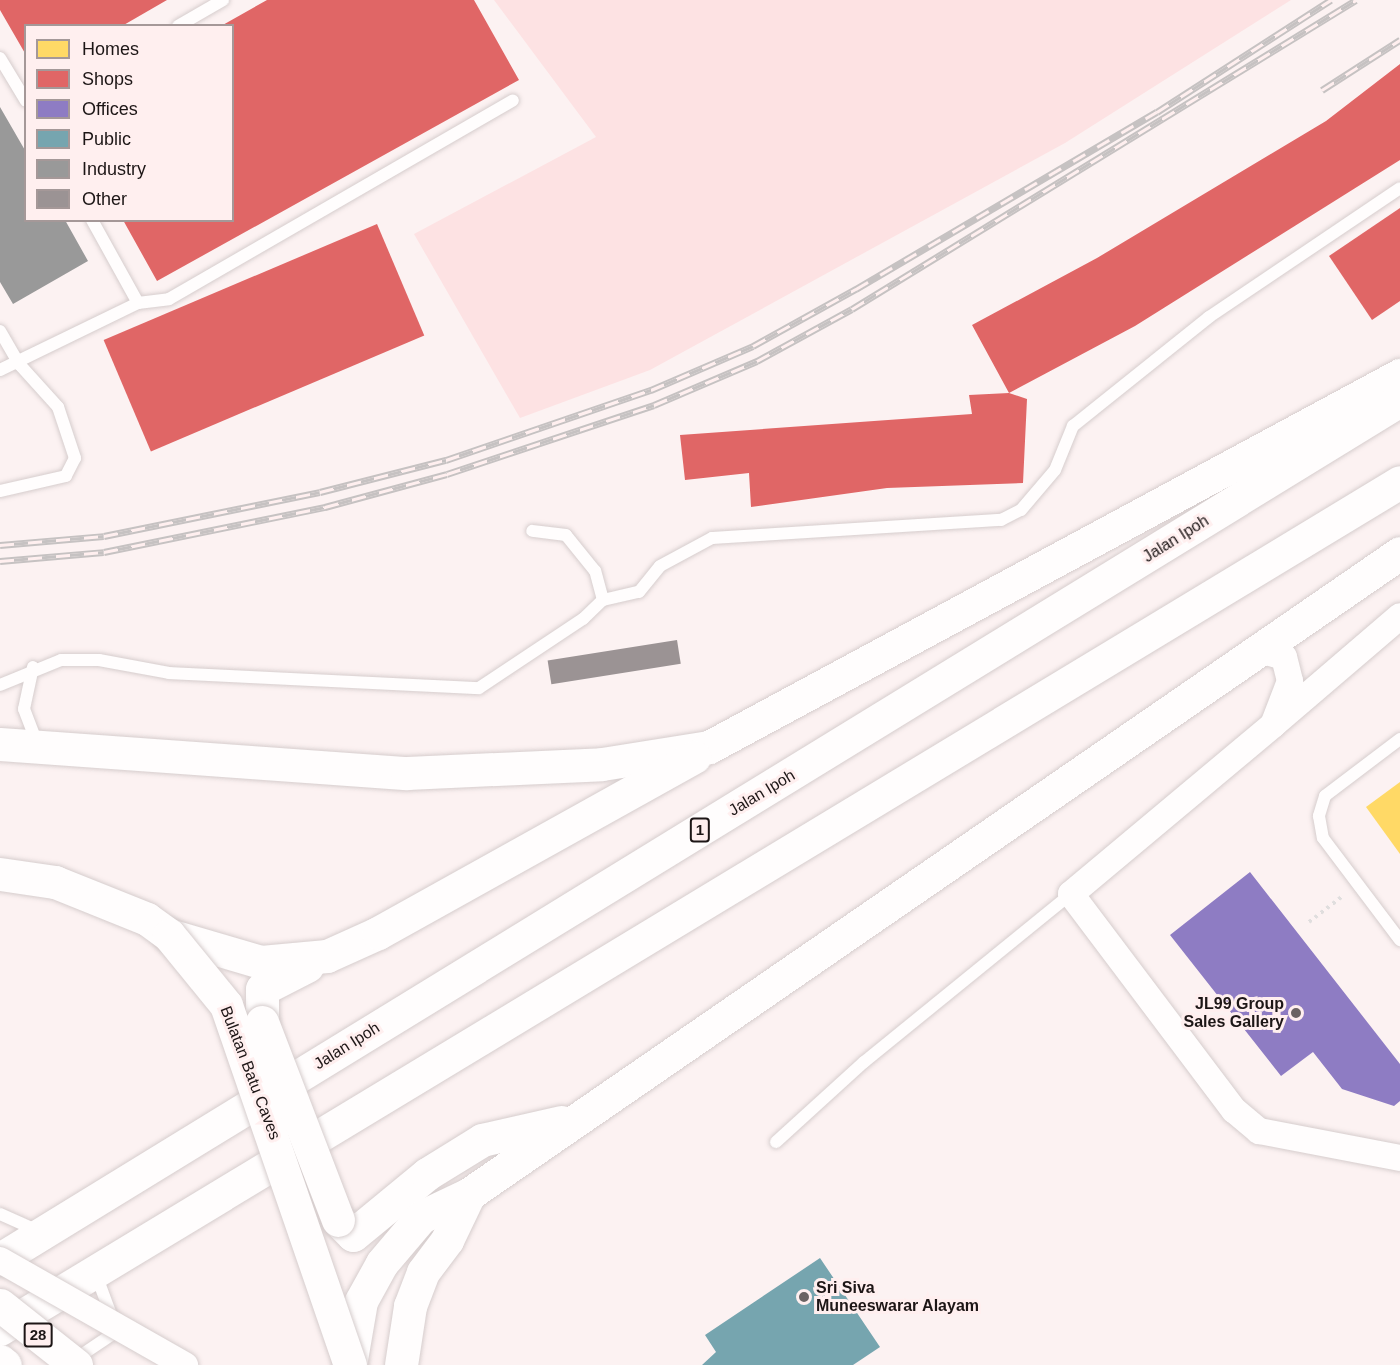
<!DOCTYPE html>
<html>
<head>
<meta charset="utf-8">
<style>
  body { margin:0 }
  #map { position:relative; width:1400px; height:1365px; overflow:hidden; background:#fcf2f2; font-family:Helvetica,sans-serif }
  div>[style] { position:absolute }
  .green>* { inset:0; background:#fde2e3 }
  .homes>* { inset:0; background:#ffd966 }
  .shops>* { inset:0; background:#e06666; transform-origin:0 0 }
  .offices>* { inset:0; background:#8e7cc3 }
  .public>* { inset:0; background:#76a5af }
  .industry>* { inset:0; background:#999 }
  .building>* { inset:0; background:#9b9394; transform-origin:0 0 }
  .path>* { height:4px; margin-top:-2px; transform-origin:0; background:repeating-linear-gradient(90deg,#e0dede 0 3px,transparent 0 7.5px) }
  .roads { filter:drop-shadow(0 0 2px #d6cdcd) drop-shadow(0 0 2px #d6cdcd) }
  .lane>* { height:12px; margin:-6px; padding:0 6px; transform-origin:6px; border-radius:6px; background:#fffdfd }
  .street>* { height:26px; margin:-13px; padding:0 13px; transform-origin:13px; border-radius:13px; background:#fffdfd }
  .highway>* { height:33px; margin:-16.5px; padding:0 16.5px; transform-origin:16.5px; border-radius:16.5px; background:#fffdfd }
  .rail>* { height:7px; margin-top:-3.5px; transform-origin:0; background:repeating-linear-gradient(90deg,#ffefef 0 14px,#c6c2c2 0 28px); box-sizing:border-box; border-block:2px solid #c6c2c2 }
  .bridges { filter:drop-shadow(0 0 2px #d6cdcd) drop-shadow(0 0 2px #d6cdcd) }
  .street-bridge>* { height:26px; margin:-13px; padding:0 13px; transform-origin:13px; border-radius:13px; background:#fffdfd }
  .highway-bridge>* { height:33px; margin:-16.5px; padding:0 16.5px; transform-origin:16.5px; border-radius:16.5px; background:#fffdfd }
  .dots>* { width:16px; height:16px; translate:-50% -50%; box-sizing:border-box; border:3px solid #ffefef; border-radius:50% }
  span { translate:-50% -50%; white-space:nowrap; text-align:center; line-height:1.15; -webkit-text-stroke:6px #ffefef; paint-order:stroke }
  .shield-label span { padding:2px 4px; background:#ffefef; border:2px solid; border-radius:4px; -webkit-text-stroke-width:0 }
  .shield-label { font-size:15px; color:#1d1616; font-weight:700 }
  .street-label { font-size:16px; color:#1d1616 }
  .poi-label { font-size:16px; color:#1d1616; font-weight:700 }
  .right { translate:-100% -50%; text-align:right }
  .left { translate:0 -50%; text-align:left }
  .legend { position:absolute; left:24px; top:24px; width:210px; height:198px; box-sizing:border-box; background:#ffefef; border:2px solid #a59898; margin:0; padding:8px 10px; list-style:none; font-size:18px; color:#1d1616 }
  .legend li { display:flex; align-items:center; gap:12px; height:30px }
  .legend b { width:30px; border:2px solid #a59898 }
</style>
</head>
<body>
<div id="map">
  <div class="green">
    <i style="clip-path:polygon(494px 0,1291px 0,1065px 143px,650px 370px,520px 418px,414px 234px,596px 137px)"></i>
  </div>
  <div class="homes">
    <i style="clip-path:polygon(1400px 782px,1400px 854px,1366px 807px)"></i>
  </div>
  <div class="shops">
    <i style="clip-path:polygon(0 0,167px 0,122px 26px,26px 26px,26px 55px,0 10px)"></i>
    <i style="clip-path:polygon(267px 0,474px 0,519px 80px,157px 281px,123px 220px,232px 220px,232px 26px,221px 26px)"></i>
    <i style="clip-path:polygon(1400px 64px,1400px 160px,1135px 326px,1009px 393px,972px 325px,1097px 258px,1326px 121px)"></i>
    <i style="clip-path:polygon(1400px 208px,1400px 301px,1372px 320px,1329px 256px)"></i>
    <i style="left:377px;top:224px;width:121px;height:297px;rotate:67deg"></i>
    <i style="clip-path:polygon(1009px 393px,1027px 399px,1023px 483px,887px 488px,751px 507px,749px 473px,685px 480px,680px 435px,972px 414px,969px 395px)"></i>
  </div>
  <div class="offices">
    <i style="clip-path:polygon(1250px 872px,1400px 1064px,1400px 1101px,1394px 1106px,1342px 1089px,1313px 1052px,1281px 1076px,1170px 935px)"></i>
  </div>
  <div class="public">
    <i style="clip-path:polygon(820px 1258px,880px 1347px,853px 1365px,702px 1365px,716px 1352px,705px 1335px)"></i>
  </div>
  <div class="industry">
    <i style="clip-path:polygon(0 107px,26px 152px,26px 220px,65px 220px,88px 261px,13px 304px,0 282px)"></i>
  </div>
  <div class="building">
    <i style="left:677px;top:640px;width:24px;height:131px;rotate:81deg"></i>
  </div>
  <div class="path">
    <i style="left:1309px;top:922px;width:44px;rotate:-37.6deg"></i>
  </div>
  <div class="roads">
    <div class="lane">
      <i style="left:178px;top:26px;width:52px;rotate:-30deg"></i>
      <i style="left:0;top:58px;width:50px;rotate:58.8deg"></i>
      <i style="left:138px;top:303px;width:31px;rotate:-7deg"></i>
      <i style="left:169px;top:299px;width:397px;rotate:-30deg"></i>
      <i style="left:0;top:331px;width:39px;rotate:60deg"></i>
      <i style="left:20px;top:365px;width:57px;rotate:47.9deg"></i>
      <i style="left:58px;top:407px;width:54px;rotate:71.6deg"></i>
      <i style="left:75px;top:458px;width:20px;rotate:117deg"></i>
      <i style="left:66px;top:476px;width:68px;rotate:167.2deg"></i>
      <i style="left:0;top:370px;width:153px;rotate:-25.9deg"></i>
      <i style="left:138px;top:303px;width:95px;rotate:-119deg"></i>
      <i style="left:603px;top:600px;width:37px;rotate:-13deg"></i>
      <i style="left:639px;top:592px;width:33px;rotate:-51deg"></i>
      <i style="left:660px;top:566px;width:59px;rotate:-28.3deg"></i>
      <i style="left:712px;top:538px;width:290px;rotate:-3.6deg"></i>
      <i style="left:1001px;top:520px;width:22px;rotate:-27deg"></i>
      <i style="left:1021px;top:510px;width:52px;rotate:-49.6deg"></i>
      <i style="left:1055px;top:470px;width:48px;rotate:-67.8deg"></i>
      <i style="left:1073px;top:426px;width:174px;rotate:-38.7deg"></i>
      <i style="left:1209px;top:317px;width:230px;rotate:-34deg"></i>
      <i style="left:33px;top:667px;width:43px;rotate:102.1deg"></i>
      <i style="left:24px;top:709px;width:36px;rotate:69deg"></i>
      <i style="left:0;top:685px;width:66px;rotate:-22.3deg"></i>
      <i style="left:61px;top:660px;width:38px"></i>
      <i style="left:99px;top:660px;width:71px;rotate:10.5deg"></i>
      <i style="left:169px;top:673px;width:310px;rotate:2.8deg"></i>
      <i style="left:479px;top:688px;width:125px;rotate:-33.6deg"></i>
      <i style="left:583px;top:619px;width:28px;rotate:-44deg"></i>
      <i style="left:603px;top:600px;width:30px;rotate:-105deg"></i>
      <i style="left:595px;top:571px;width:46px;rotate:-128.9deg"></i>
      <i style="left:566px;top:535px;width:34px;rotate:-173deg"></i>
      <i style="left:1400px;top:739px;width:94px;rotate:142.8deg"></i>
      <i style="left:1325px;top:796px;width:21px;rotate:107deg"></i>
      <i style="left:1319px;top:816px;width:22px;rotate:80deg"></i>
      <i style="left:1323px;top:838px;width:128px;rotate:53deg"></i>
      <i style="left:776px;top:1142px;width:119px;rotate:-42.3deg"></i>
      <i style="left:864px;top:1062px;width:267px;rotate:-39.1deg"></i>
      <i style="left:0;top:1214px;width:42px;rotate:24.1deg"></i>
      <i style="left:74px;top:1360px;width:52px;rotate:-34deg"></i>
      <i style="left:117px;top:1331px;width:63px;rotate:-110.4deg"></i>
    </div>
    <div class="street">
      <i style="left:1256px;top:649px;width:29px;rotate:16deg"></i>
      <i style="left:1284px;top:657px;width:25px;rotate:76deg"></i>
      <i style="left:1290px;top:681px;width:47px;rotate:111.1deg"></i>
      <i style="left:1273px;top:725px;width:167px;rotate:-40.6deg"></i>
      <i style="left:1273px;top:725px;width:263px;rotate:140.1deg"></i>
      <i style="left:1071px;top:894px;width:271px;rotate:53deg"></i>
      <i style="left:1234px;top:1110px;width:33px;rotate:40deg"></i>
      <i style="left:1259px;top:1131px;width:144px;rotate:10.8deg"></i>
    </div>
    <div class="highway">
      <i style="left:0;top:744px;width:408px;rotate:4.1deg"></i>
      <i style="left:407px;top:773px;width:195px;rotate:-2.6deg"></i>
      <i style="left:602px;top:764px;width:108px;rotate:-9deg"></i>
      <i style="left:709px;top:747px;width:785px;rotate:-28.3deg"></i>
      <i style="left:169px;top:935px;width:96px;rotate:16.4deg"></i>
      <i style="left:261px;top:962px;width:66px;rotate:-5.2deg"></i>
      <i style="left:327px;top:956px;width:56px;rotate:-24.3deg"></i>
      <i style="left:378px;top:933px;width:362px;rotate:-29.1deg"></i>
      <i style="left:262px;top:1022px;width:33px;rotate:-90deg"></i>
      <i style="left:262px;top:989px;width:51px;rotate:-27.1deg"></i>
      <i style="left:338px;top:1220px;width:21px;rotate:45deg"></i>
      <i style="left:353px;top:1235px;width:96px;rotate:-39.5deg"></i>
      <i style="left:427px;top:1174px;width:65px;rotate:-31.7deg"></i>
      <i style="left:482px;top:1140px;width:81px;rotate:-12.8deg"></i>
      <i style="left:0;top:1259px;width:1643px;rotate:-31.53deg"></i>
      <i style="left:0;top:1329px;width:1636px;rotate:-31.17deg"></i>
      <i style="left:0;top:1361px;width:6px;rotate:39deg"></i>
      <i style="left:350px;top:1365px;width:65px;rotate:-80.2deg"></i>
      <i style="left:361px;top:1301px;width:43px;rotate:-61.1deg"></i>
      <i style="left:382px;top:1263px;width:60px;rotate:-49.7deg"></i>
      <i style="left:421px;top:1217px;width:53px;rotate:-25.6deg"></i>
      <i style="left:469px;top:1194px;width:1130px;rotate:-34.55deg"></i>
      <i style="left:401px;top:1365px;width:60px;rotate:-81.3deg"></i>
      <i style="left:410px;top:1306px;width:36px;rotate:-69deg"></i>
      <i style="left:423px;top:1272px;width:40px;rotate:-53deg"></i>
      <i style="left:447px;top:1240px;width:51px;rotate:-64.4deg"></i>
    </div>
  </div>
  <div class="rail">
    <i style="left:1322px;top:90px;width:93px;rotate:-32.7deg"></i>
    <i style="left:0;top:545px;width:104px;rotate:-4.9deg"></i>
    <i style="left:104px;top:536px;width:220px;rotate:-11.5deg"></i>
    <i style="left:320px;top:492px;width:130px;rotate:-14.3deg"></i>
    <i style="left:446px;top:460px;width:217px;rotate:-18.9deg"></i>
    <i style="left:651px;top:390px;width:111px;rotate:-23.3deg"></i>
    <i style="left:753px;top:346px;width:118px;rotate:-29deg"></i>
    <i style="left:856px;top:289px;width:349px;rotate:-30.5deg"></i>
    <i style="left:1157px;top:112px;width:207px;rotate:-32.8deg"></i>
    <i style="left:0;top:561px;width:104px;rotate:-4.9deg"></i>
    <i style="left:104px;top:552px;width:226px;rotate:-11.5deg"></i>
    <i style="left:325px;top:507px;width:126px;rotate:-15.1deg"></i>
    <i style="left:447px;top:474px;width:218px;rotate:-18.4deg"></i>
    <i style="left:654px;top:405px;width:112px;rotate:-23.1deg"></i>
    <i style="left:757px;top:361px;width:108px;rotate:-28.7deg"></i>
    <i style="left:852px;top:309px;width:591px;rotate:-31.51deg"></i>
  </div>
  <div class="bridges">
    <div class="street-bridge">
      <i style="left:0;top:1260px;width:213px;rotate:29.6deg"></i>
    </div>
    <div class="highway-bridge">
      <i style="left:0;top:874px;width:56px;rotate:8.3deg"></i>
      <i style="left:55px;top:882px;width:99px;rotate:21.9deg"></i>
      <i style="left:147px;top:919px;width:27px;rotate:36deg"></i>
      <i style="left:169px;top:935px;width:90px;rotate:50.8deg"></i>
      <i style="left:226px;top:1005px;width:381px;rotate:71deg"></i>
      <i style="left:262px;top:1022px;width:212px;rotate:69deg"></i>
      <i style="left:0;top:1305px;width:97px;rotate:38.3deg"></i>
    </div>
  </div>
  <div class="dots">
    <i style="left:1296px;top:1013px;background:#6b6363"></i>
    <i style="left:804px;top:1297px;background:#6b6363"></i>
  </div>
  <div class="shield-label">
    <span style="left:700px;top:830px">1</span>
    <span style="left:38px;top:1335px">28</span>
  </div>
  <div class="street-label">
    <span style="left:1176px;top:539px;rotate:-32deg">Jalan Ipoh</span>
    <span style="left:762px;top:793px;rotate:-31deg">Jalan Ipoh</span>
    <span style="left:347px;top:1046px;rotate:-32deg">Jalan Ipoh</span>
    <span style="left:250px;top:1073px;rotate:69deg">Bulatan Batu Caves</span>
  </div>
  <div class="poi-label">
    <span class="right" style="left:1284px;top:1013px">JL99 Group<br>Sales Gallery</span>
    <span class="left" style="left:816px;top:1297px">Sri Siva<br>Muneeswarar Alayam</span>
  </div>
  <ul class="legend">
  <li><b style="height:16px;background:#ffd966"></b>Homes</li>
  <li><b style="height:16px;background:#e06666"></b>Shops</li>
  <li><b style="height:16px;background:#8e7cc3"></b>Offices</li>
  <li><b style="height:16px;background:#76a5af"></b>Public</li>
  <li><b style="height:16px;background:#999"></b>Industry</li>
  <li><b style="height:16px;background:#9b9394"></b>Other</li>
  </ul>
</div>
</body>
</html>
